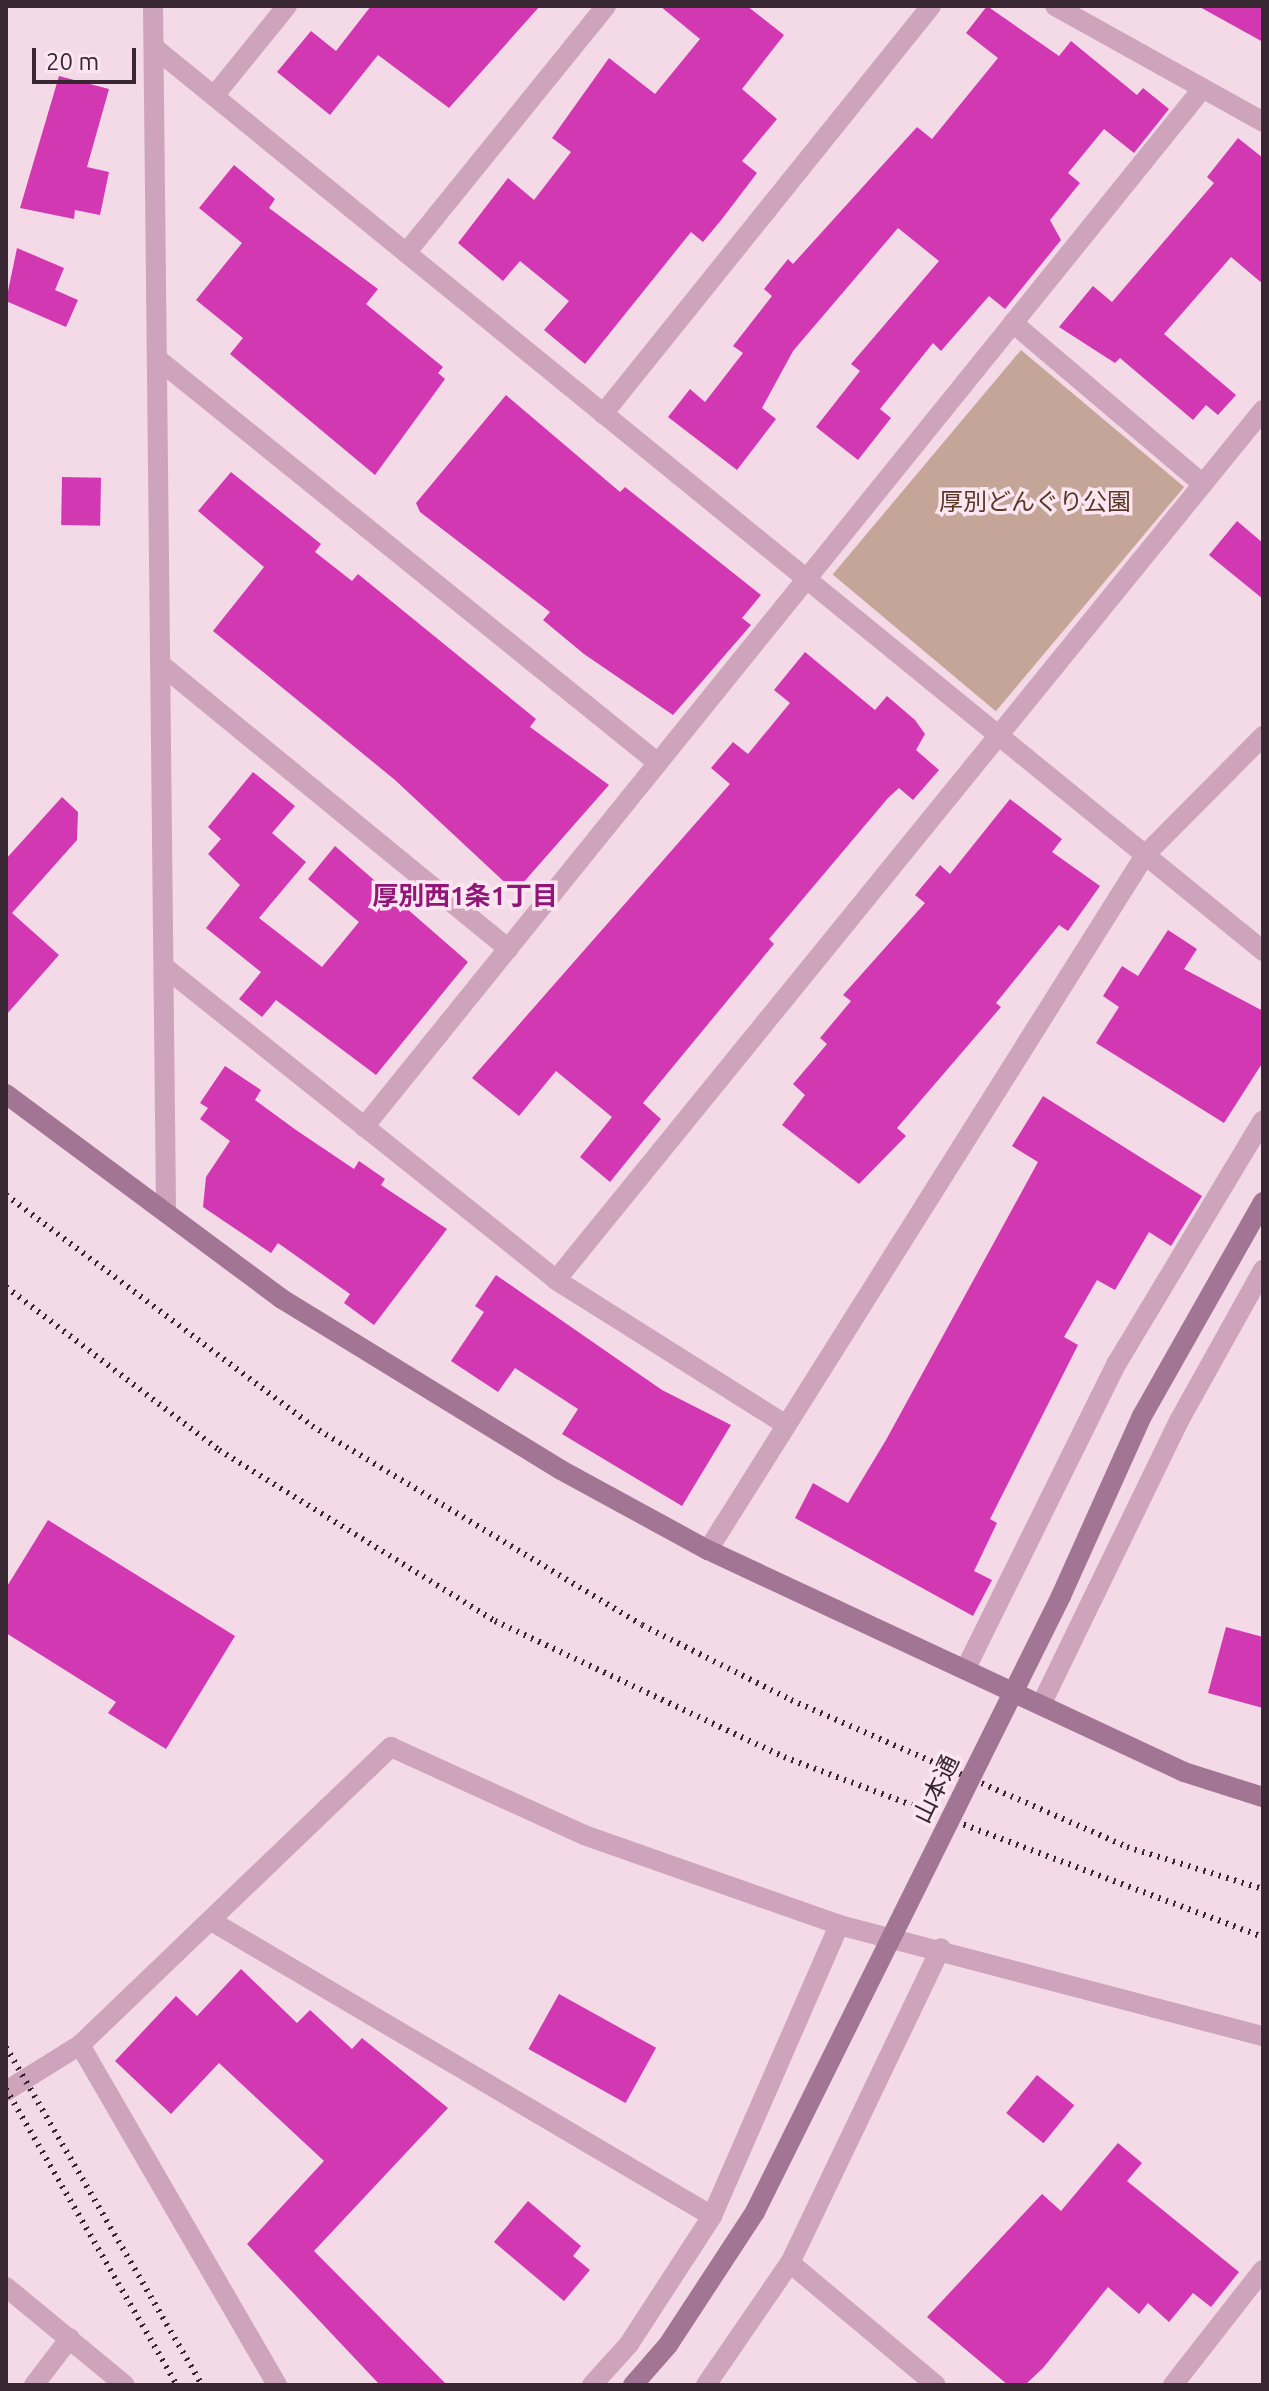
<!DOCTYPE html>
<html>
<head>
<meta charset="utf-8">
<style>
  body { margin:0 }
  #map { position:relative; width:1269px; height:2391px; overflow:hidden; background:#f4d9e7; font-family:Ubuntu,"Noto Sans JP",sans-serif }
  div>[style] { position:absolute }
  .green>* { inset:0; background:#c5a598; transform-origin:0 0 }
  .building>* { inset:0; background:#d338b3; transform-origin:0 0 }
  .street>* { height:20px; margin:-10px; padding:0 10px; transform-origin:10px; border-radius:10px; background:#cea4bc }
  .secondary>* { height:20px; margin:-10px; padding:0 10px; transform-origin:10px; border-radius:10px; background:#a17593 }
  .rail>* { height:6px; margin-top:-3px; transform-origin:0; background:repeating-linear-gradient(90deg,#382633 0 2px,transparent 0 8px) }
  .secondary-bridge>* { height:20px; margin:-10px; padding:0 10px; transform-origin:10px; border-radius:10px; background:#a17593 }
  span { translate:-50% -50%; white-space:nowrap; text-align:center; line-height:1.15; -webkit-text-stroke:7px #fbe6f1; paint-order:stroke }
  .park-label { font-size:24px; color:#593827 }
  .street-label { font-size:24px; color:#382633 }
  .neighbourhood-label { font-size:26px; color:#901777; font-weight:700 }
  .frame { position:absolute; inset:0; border:8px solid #382633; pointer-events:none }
  .scale { position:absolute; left:32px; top:48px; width:104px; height:36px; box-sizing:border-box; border:4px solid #382633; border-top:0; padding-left:10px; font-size:24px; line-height:28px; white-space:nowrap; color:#382633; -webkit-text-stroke:6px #fbe6f1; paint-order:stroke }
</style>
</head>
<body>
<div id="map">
  <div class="green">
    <i style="left:1021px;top:350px;width:213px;height:293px;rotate:40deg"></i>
  </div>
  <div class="building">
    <i style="clip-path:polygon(371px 6px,540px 6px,449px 108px,378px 55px,330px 115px,277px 72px,311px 31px,336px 51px)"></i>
    <i style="clip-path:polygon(660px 6px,747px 6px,784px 35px,742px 89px,777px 119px,742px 161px,757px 173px,722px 219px,703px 242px,691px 232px,585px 364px,544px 330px,569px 301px,520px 261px,503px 281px,458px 243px,508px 178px,534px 200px,571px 152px,552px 138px,609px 58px,655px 94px,700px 39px)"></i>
    <i style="clip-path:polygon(987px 6px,1059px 56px,1071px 41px,1137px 95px,1143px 88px,1169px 109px,1134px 153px,1104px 129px,1068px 173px,1080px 183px,1050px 220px,1061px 240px,1005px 309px,989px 296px,941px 351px,933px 343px,880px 409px,891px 418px,858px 460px,816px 427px,860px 371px,851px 364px,939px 261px,898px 228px,793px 351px,762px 408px,776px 419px,737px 470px,668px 417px,690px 389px,705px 402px,743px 353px,733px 346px,772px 296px,764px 289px,788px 259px,793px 264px,917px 127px,932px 139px,998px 58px,966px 33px)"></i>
    <i style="clip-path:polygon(1198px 6px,1263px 6px,1263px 42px)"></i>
    <i style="clip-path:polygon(59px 76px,109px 89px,87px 167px,109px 172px,100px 215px,75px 210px,74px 219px,20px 208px)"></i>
    <i style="clip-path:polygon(1238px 138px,1263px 158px,1263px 284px,1231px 257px,1164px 334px,1236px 395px,1218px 415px,1206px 405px,1193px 420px,1120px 358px,1115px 363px,1059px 327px,1093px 286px,1112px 302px,1214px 183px,1207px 177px)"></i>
    <i style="clip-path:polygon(234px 165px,275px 199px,269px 208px,378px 289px,366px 304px,443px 367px,438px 373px,445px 379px,375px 475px,230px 354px,243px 338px,196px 300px,242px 243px,199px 208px)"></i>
    <i style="clip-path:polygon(17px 248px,64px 268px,55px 290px,78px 300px,66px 327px,6px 301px)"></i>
    <i style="clip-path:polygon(506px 395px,620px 492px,625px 487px,761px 595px,742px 618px,751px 625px,673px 715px,584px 654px,543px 620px,550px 612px,420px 512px,416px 503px)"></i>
    <i style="clip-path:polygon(231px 472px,321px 544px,315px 552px,352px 581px,358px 574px,536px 719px,530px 727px,609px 785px,515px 892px,395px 780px,213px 631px,264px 567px,198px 511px)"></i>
    <i style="left:62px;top:477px;width:39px;height:48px;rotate:1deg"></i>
    <i style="clip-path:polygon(1237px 521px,1263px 543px,1263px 599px,1209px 555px)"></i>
    <i style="clip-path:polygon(805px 652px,875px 710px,887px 696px,915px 720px,925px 734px,916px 750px,939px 770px,913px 800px,899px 788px,888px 798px,769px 939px,774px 944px,643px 1103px,661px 1119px,610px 1182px,580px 1157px,612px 1117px,556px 1071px,519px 1116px,472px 1078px,730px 784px,711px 768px,733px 742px,748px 754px,790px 703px,774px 690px)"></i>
    <i style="clip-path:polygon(253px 772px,295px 806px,272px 833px,306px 862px,259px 918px,322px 967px,359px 922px,308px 879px,335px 846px,468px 962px,376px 1075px,276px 1000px,262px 1017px,239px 999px,261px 972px,206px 928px,240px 885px,208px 854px,221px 839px,208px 827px)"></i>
    <i style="clip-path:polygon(62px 797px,78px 812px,77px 840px,12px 913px,59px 955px,6px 1015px,6px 859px)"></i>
    <i style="clip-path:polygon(1010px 799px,1062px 839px,1052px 852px,1100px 886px,1068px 931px,1059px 925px,996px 1003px,1001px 1007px,897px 1128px,906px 1136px,859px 1184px,782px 1125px,805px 1095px,793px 1084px,827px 1044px,820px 1038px,851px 1001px,843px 995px,925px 903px,915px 895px,940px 865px,950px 874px)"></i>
    <i style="clip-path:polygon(1168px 930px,1197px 949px,1184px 969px,1263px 1011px,1263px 1062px,1224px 1123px,1096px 1043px,1119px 1007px,1103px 996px,1122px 966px,1138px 976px)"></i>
    <i style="clip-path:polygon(225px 1066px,261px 1090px,255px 1100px,296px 1130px,354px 1169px,359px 1161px,385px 1179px,381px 1185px,447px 1229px,374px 1325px,344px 1303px,350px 1294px,278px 1243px,271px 1253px,203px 1207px,206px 1177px,230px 1141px,200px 1119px,208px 1108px,200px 1103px)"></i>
    <i style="clip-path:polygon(1043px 1096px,1202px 1196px,1171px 1246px,1149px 1232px,1115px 1290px,1097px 1280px,1064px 1337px,1078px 1345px,990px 1519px,997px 1523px,974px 1571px,992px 1580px,973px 1616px,795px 1518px,813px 1483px,848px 1503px,886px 1440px,1038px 1162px,1012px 1146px)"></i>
    <i style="clip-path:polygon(496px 1275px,662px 1390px,731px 1425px,682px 1506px,562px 1434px,578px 1409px,515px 1368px,498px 1392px,451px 1361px,484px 1312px,475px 1306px)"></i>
    <i style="clip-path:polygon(48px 1520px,235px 1636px,166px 1749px,108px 1713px,116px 1702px,6px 1633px,6px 1588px)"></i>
    <i style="clip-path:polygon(1226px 1627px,1263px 1637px,1263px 1708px,1208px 1693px)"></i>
    <i style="clip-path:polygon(241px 1969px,297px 2023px,310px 2010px,352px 2049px,362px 2038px,448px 2108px,314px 2251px,447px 2385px,380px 2385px,247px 2244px,324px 2161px,219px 2063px,171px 2114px,115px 2061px,176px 1996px,197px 2016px)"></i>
    <i style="left:559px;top:1994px;width:111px;height:63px;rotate:29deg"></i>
    <i style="left:1037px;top:2075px;width:48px;height:49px;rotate:39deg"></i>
    <i style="clip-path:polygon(1118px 2143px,1142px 2163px,1127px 2181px,1239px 2272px,1211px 2307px,1193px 2293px,1169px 2322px,1148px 2303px,1139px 2314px,1108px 2287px,1043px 2368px,1025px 2385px,1008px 2385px,927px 2317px,1042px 2194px,1061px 2211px)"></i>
    <i style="clip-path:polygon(528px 2201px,581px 2246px,573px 2256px,590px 2270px,564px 2301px,494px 2242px)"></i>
  </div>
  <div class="street">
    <i style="left:153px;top:6px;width:1207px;rotate:89.38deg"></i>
    <i style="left:1055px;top:6px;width:238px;rotate:29.1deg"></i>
    <i style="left:156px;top:49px;width:1428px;rotate:39.17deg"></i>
    <i style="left:214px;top:96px;width:116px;rotate:-51deg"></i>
    <i style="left:406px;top:253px;width:318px;rotate:-51deg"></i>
    <i style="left:1013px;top:323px;width:249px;rotate:40.3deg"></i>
    <i style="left:160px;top:361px;width:640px;rotate:38.91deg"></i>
    <i style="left:603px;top:414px;width:523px;rotate:-51.2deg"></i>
    <i style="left:164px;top:667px;width:445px;rotate:39.3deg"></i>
    <i style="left:167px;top:969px;width:498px;rotate:38.6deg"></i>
    <i style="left:556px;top:1280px;width:271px;rotate:32.2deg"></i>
    <i style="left:364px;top:1127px;width:1335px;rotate:-51.08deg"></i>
    <i style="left:556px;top:1280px;width:1121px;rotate:-50.9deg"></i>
    <i style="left:708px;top:1550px;width:821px;rotate:-57.84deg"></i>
    <i style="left:1145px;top:855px;width:168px;rotate:-45.2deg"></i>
    <i style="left:966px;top:1668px;width:340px;rotate:-63.7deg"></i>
    <i style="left:1117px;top:1363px;width:283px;rotate:-59deg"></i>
    <i style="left:1041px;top:1705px;width:318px;rotate:-64.1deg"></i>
    <i style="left:1180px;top:1419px;width:171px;rotate:-60.9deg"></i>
    <i style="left:213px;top:1922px;width:579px;rotate:30.51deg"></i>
    <i style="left:80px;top:2045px;width:393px;rotate:59.9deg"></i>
    <i style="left:6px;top:2091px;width:87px;rotate:-31.9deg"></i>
    <i style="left:80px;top:2045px;width:431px;rotate:-43.8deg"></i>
    <i style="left:391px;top:1747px;width:212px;rotate:24.5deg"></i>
    <i style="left:584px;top:1835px;width:270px;rotate:19.4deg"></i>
    <i style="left:839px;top:1925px;width:438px;rotate:14.7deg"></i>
    <i style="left:790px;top:2263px;width:190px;rotate:39.9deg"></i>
    <i style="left:6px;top:2287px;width:154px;rotate:39.5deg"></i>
    <i style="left:34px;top:2385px;width:59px;rotate:-52.5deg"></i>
    <i style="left:592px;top:2385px;width:55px;rotate:-47.9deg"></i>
    <i style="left:629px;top:2344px;width:153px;rotate:-57deg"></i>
    <i style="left:712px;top:2216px;width:318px;rotate:-66.4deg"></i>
    <i style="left:706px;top:2385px;width:148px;rotate:-55.5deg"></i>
    <i style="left:790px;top:2263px;width:349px;rotate:-64.4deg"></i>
    <i style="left:1173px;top:2385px;width:146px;rotate:-52deg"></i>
  </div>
  <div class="secondary">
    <i style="left:6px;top:1094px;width:344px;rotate:36.6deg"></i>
    <i style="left:282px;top:1299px;width:327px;rotate:31.5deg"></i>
    <i style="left:561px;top:1470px;width:167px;rotate:28.6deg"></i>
    <i style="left:708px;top:1550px;width:525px;rotate:25deg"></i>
    <i style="left:1184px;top:1772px;width:83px;rotate:17.6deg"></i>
  </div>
  <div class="rail">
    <i style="left:6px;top:1195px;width:383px;rotate:37deg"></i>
    <i style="left:312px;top:1426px;width:385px;rotate:31.1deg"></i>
    <i style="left:642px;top:1625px;width:167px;rotate:26.7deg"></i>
    <i style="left:791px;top:1700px;width:367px;rotate:23.6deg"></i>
    <i style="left:1127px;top:1847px;width:142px;rotate:17.2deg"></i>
    <i style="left:6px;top:1287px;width:268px;rotate:37.4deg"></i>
    <i style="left:219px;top:1450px;width:325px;rotate:31.8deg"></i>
    <i style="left:495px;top:1621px;width:319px;rotate:25.2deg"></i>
    <i style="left:784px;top:1757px;width:512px;rotate:20.6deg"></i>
    <i style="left:6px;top:2047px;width:391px;rotate:59.9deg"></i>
    <i style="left:6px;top:2089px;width:342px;rotate:60deg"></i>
  </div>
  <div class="secondary-bridge">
    <i style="left:633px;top:2385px;width:53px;rotate:-48.8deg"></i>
    <i style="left:668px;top:2345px;width:159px;rotate:-56.8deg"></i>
    <i style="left:755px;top:2212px;width:688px;rotate:-63.58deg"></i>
    <i style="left:1061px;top:1596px;width:197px;rotate:-65.8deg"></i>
    <i style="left:1142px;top:1416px;width:246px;rotate:-60.5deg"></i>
  </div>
  <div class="park-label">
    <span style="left:1035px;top:502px">厚別どんぐり公園</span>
  </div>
  <div class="street-label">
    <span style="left:936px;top:1789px;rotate:-64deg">山本通</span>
  </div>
  <div class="neighbourhood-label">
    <span style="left:465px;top:896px">厚別西1条1丁目</span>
  </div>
  <div class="frame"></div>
  <div class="scale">20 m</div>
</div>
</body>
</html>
